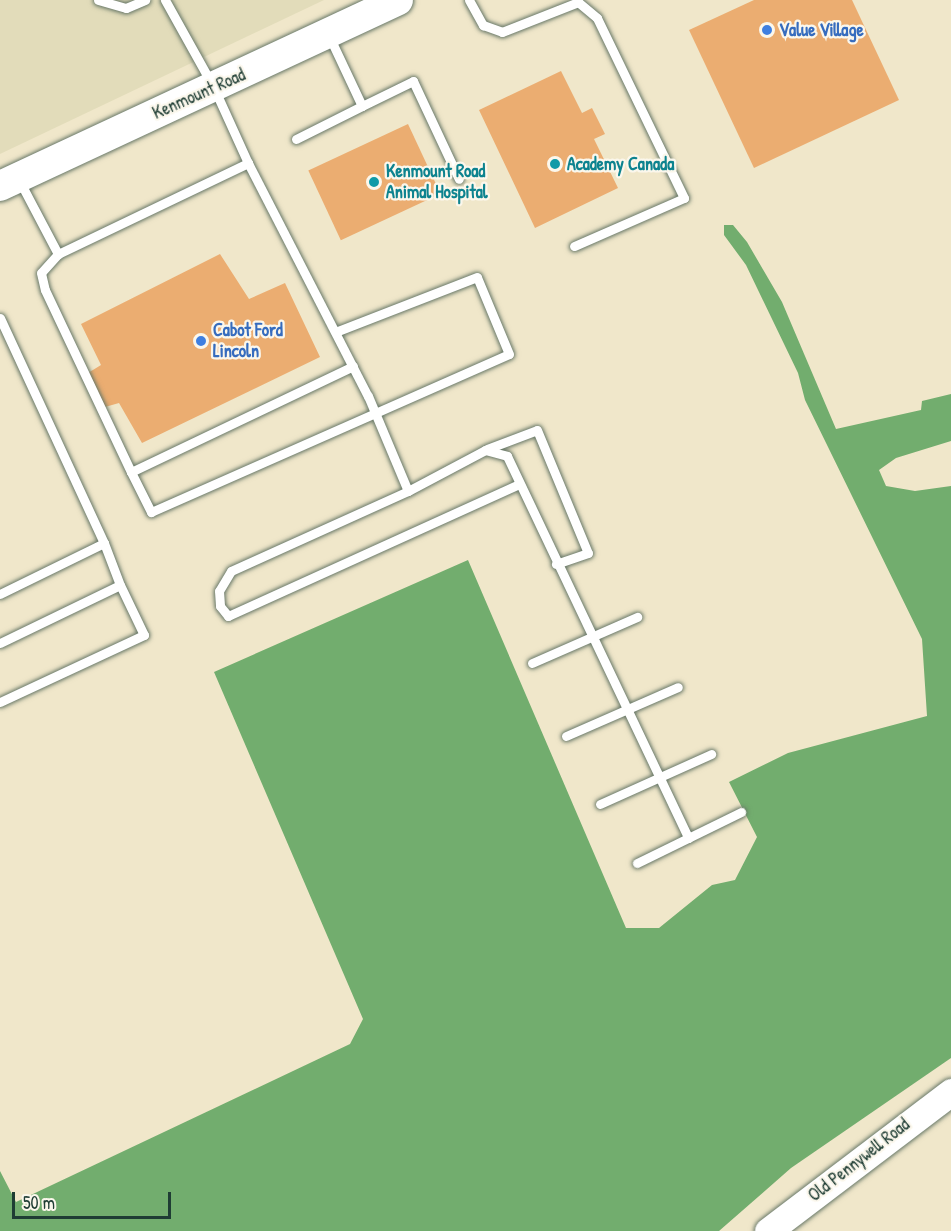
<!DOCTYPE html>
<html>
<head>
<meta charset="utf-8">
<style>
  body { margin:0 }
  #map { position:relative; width:951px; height:1231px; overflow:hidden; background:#f0e7ca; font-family:"Patrick Hand",sans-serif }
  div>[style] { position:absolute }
  .built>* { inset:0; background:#e2dcba }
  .forest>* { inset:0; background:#72ad6e }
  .building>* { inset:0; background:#ebad71; transform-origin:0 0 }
  .roads { filter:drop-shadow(0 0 2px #687868) drop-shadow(0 0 2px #687868) }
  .lane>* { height:9px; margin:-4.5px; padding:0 4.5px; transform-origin:4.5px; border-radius:4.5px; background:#fff }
  .secondary>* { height:27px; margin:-13.5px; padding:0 13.5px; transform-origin:13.5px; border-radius:13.5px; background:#fff }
  .primary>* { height:30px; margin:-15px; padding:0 15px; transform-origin:15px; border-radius:15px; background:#fff }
  .dots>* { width:16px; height:16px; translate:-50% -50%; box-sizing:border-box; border:3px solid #fbf7ec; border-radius:50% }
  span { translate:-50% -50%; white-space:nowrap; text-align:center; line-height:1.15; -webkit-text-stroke:4.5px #fbf7ec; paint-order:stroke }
  .shop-label { font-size:18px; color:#366cbe; font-weight:700 }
  .left { translate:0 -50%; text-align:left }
  .street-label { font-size:18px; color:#1f3d34 }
  .culture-label { font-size:18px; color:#0d838f; font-weight:700 }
  .scale { position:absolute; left:12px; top:1192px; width:159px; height:27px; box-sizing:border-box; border:3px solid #1f3d34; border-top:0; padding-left:8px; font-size:18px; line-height:21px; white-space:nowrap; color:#1f3d34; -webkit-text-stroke:4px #fbf7ec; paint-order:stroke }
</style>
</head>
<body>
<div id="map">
  <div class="built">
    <i style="clip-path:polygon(0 0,324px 0,0 154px)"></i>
  </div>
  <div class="forest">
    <i style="clip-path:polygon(724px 225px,733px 225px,747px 242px,782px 302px,836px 429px,921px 410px,922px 401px,951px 394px,951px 441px,896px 458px,879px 470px,886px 486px,915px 491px,951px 486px,951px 1058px,791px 1168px,719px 1231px,0 1231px,0 1171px,16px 1202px,350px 1044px,363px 1019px,214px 672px,468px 560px,626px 928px,659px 928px,712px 885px,735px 880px,757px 837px,729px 782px,788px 753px,927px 716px,922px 639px,805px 400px,798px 373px,746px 265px,724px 235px)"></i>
  </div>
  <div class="building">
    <i style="clip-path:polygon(754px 0,852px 0,899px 100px,754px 168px,689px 30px)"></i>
    <i style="clip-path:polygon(561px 71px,582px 113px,592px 108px,605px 134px,594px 139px,618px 188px,535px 228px,479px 110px)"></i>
    <i style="left:408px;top:124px;width:77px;height:110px;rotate:65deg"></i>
    <i style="clip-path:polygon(220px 254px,249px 299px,285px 283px,320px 357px,142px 443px,119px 403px,105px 407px,88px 373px,101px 365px,81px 324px)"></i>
  </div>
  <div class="roads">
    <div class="lane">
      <i style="left:98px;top:0;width:29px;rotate:16deg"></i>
      <i style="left:126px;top:8px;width:21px;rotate:-23deg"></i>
      <i style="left:469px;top:0;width:29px;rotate:61deg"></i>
      <i style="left:483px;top:25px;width:20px;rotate:20deg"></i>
      <i style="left:502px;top:32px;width:82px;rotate:-21.5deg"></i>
      <i style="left:578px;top:2px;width:25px;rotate:40deg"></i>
      <i style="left:597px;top:18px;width:200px;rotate:64.2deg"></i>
      <i style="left:684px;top:198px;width:120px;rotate:156.4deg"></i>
      <i style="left:362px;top:106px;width:57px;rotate:-26.1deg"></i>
      <i style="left:413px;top:81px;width:108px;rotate:64.9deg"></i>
      <i style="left:296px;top:139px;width:74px;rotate:-26.6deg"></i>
      <i style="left:362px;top:106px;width:77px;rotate:-115.2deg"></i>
      <i style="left:248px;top:163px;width:262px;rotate:62.8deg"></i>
      <i style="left:368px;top:396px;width:103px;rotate:67.2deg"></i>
      <i style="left:408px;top:491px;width:194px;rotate:155.7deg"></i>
      <i style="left:231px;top:571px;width:23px;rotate:121deg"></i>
      <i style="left:219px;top:591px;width:15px;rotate:86deg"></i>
      <i style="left:220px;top:606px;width:13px;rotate:51deg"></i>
      <i style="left:228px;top:616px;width:320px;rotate:-24.4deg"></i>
      <i style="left:19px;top:180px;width:84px;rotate:62.2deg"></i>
      <i style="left:58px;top:254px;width:211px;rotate:-25.6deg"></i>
      <i style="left:248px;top:163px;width:82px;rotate:-114.4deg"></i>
      <i style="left:214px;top:88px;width:101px;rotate:-119.1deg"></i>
      <i style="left:58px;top:254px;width:25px;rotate:132deg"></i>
      <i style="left:41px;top:273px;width:17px;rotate:77deg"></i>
      <i style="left:45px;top:290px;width:201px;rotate:64.7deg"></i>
      <i style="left:131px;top:472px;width:246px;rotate:-25.5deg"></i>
      <i style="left:0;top:318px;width:248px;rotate:65.2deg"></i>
      <i style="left:104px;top:543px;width:116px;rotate:153.9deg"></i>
      <i style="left:487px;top:449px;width:53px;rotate:-20.8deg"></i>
      <i style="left:537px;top:430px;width:133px;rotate:67.5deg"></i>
      <i style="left:588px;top:553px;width:34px;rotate:161deg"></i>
      <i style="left:131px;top:472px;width:45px;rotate:63.4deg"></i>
      <i style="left:151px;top:512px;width:391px;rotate:-23.8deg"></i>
      <i style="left:509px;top:354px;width:83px;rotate:-112.6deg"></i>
      <i style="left:477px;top:277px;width:152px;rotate:158.8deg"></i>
      <i style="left:408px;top:491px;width:87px;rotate:-28deg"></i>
      <i style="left:485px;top:450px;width:23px;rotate:15deg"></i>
      <i style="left:507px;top:456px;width:423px;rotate:64.6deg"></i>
      <i style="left:0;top:643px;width:133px;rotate:-25.8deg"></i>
      <i style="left:120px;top:585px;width:45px;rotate:-110.9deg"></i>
      <i style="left:532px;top:663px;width:115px;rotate:-23.7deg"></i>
      <i style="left:0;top:702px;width:159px;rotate:-25deg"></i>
      <i style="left:144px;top:635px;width:55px;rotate:-115.6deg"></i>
      <i style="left:566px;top:736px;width:122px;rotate:-23.6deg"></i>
      <i style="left:600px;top:804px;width:122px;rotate:-24.2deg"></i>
      <i style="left:637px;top:863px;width:116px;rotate:-26.1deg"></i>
    </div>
    <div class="secondary">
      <i style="left:768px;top:1231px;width:230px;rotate:-37.2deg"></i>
    </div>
    <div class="primary">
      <i style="left:0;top:186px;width:439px;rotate:-25deg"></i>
    </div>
  </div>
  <div class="dots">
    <i style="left:767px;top:30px;background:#3f7fe0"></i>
    <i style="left:555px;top:164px;background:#0f9aa8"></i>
    <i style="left:374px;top:182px;background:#0f9aa8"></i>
    <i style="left:201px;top:341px;background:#3f7fe0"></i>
  </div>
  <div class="shop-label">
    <span class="left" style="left:779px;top:30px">Value Village</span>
    <span class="left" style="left:213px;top:341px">Cabot Ford<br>Lincoln</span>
  </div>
  <div class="street-label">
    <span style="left:199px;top:94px;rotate:-24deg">Kenmount Road</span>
    <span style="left:859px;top:1160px;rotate:-38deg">Old Pennywell Road</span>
  </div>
  <div class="culture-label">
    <span class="left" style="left:567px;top:164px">Academy Canada</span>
    <span class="left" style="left:386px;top:182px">Kenmount Road<br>Animal Hospital</span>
  </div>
  <div class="scale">50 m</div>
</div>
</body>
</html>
